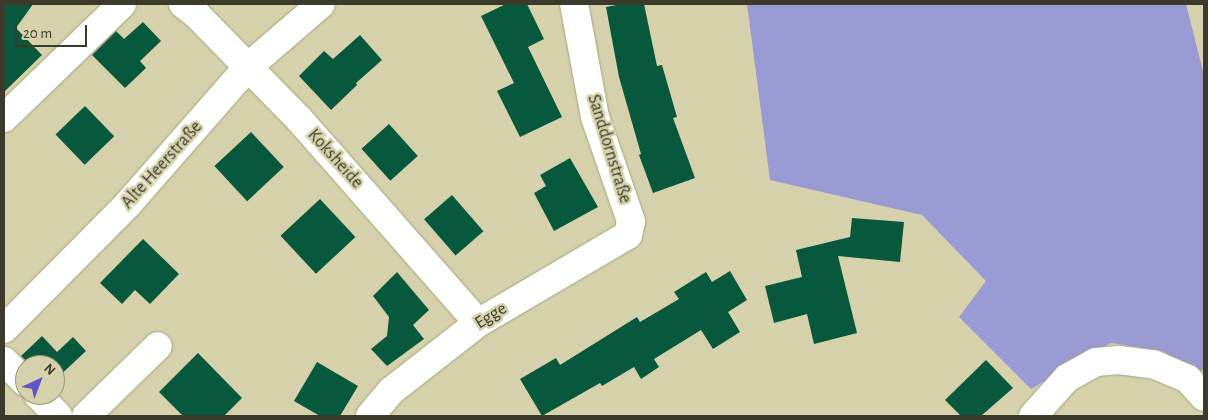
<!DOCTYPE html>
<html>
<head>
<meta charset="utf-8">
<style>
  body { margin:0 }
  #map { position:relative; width:1208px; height:420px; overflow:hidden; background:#d5d2ab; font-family:"Alegreya Sans",sans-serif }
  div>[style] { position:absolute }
  .green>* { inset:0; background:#9999d4 }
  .building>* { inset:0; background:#07583d; transform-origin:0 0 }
  .roads { filter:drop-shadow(0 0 1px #a9a681) drop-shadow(0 0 1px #a9a681) }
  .minor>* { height:28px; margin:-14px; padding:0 14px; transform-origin:14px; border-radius:14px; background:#fff }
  span { translate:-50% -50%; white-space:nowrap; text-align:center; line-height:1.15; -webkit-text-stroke:5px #d5d2ab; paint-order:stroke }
  .street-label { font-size:18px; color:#3c3a2b }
  .frame { position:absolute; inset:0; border:5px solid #3c3a2b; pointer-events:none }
  .north { position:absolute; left:15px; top:355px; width:50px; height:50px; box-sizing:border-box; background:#d5d2ab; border:1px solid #989578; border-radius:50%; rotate:43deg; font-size:14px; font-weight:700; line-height:20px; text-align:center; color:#3c3a2b }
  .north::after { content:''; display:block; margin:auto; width:18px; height:22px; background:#6254cd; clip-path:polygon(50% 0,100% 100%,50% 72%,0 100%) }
  .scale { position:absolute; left:15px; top:25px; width:72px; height:22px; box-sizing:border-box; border:2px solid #3c3a2b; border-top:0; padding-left:6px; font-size:15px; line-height:18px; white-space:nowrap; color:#3c3a2b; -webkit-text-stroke:4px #d5d2ab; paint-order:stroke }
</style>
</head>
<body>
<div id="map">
  <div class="green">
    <i style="clip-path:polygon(747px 4px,1186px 4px,1204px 75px,1204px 369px,1199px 372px,1162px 351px,1111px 343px,1031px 389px,959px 317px,986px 281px,922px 215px,770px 180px)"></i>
  </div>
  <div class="building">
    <i style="clip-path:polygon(4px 4px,33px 4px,16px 28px,42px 55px,4px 92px)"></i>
    <i style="clip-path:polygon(506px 4px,527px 4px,544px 39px,528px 47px,562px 117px,520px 137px,497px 91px,514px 83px,481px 16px)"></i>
    <i style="clip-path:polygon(622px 4px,644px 4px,657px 66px,662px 65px,677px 117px,673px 118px,695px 178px,653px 193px,639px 155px,641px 154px,619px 77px,606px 7px)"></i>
    <i style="clip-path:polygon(143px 22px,161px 41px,140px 61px,146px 68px,125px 88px,92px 55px,116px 31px,124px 39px)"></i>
    <i style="clip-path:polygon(360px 35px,382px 60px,356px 83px,357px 85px,331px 110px,299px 76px,324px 51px,333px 59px)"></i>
    <i style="left:85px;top:106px;width:42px;height:41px;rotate:46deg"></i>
    <i style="left:389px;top:124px;width:43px;height:37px;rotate:48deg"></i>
    <i style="left:251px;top:132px;width:48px;height:50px;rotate:47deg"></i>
    <i style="clip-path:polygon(570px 158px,598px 207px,554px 231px,534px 193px,546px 186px,540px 175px)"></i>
    <i style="left:452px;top:195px;width:48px;height:37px;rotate:49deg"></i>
    <i style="left:320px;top:199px;width:52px;height:54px;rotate:47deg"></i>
    <i style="clip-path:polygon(852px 218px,904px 222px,900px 262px,838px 256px,857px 333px,814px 344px,807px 314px,774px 323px,765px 286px,802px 277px,796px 250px,850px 237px)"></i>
    <i style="clip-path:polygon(143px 239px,179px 274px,150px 304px,135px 290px,122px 304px,100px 283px)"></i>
    <i style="clip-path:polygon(730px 271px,747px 300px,728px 312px,740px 332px,713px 349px,701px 330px,654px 359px,659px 367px,641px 379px,634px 367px,602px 386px,600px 383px,542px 416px,520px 379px,556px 358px,560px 365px,637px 317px,640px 322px,679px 299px,674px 292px,706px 272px,712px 282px)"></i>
    <i style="clip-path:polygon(397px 272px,429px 310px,413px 325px,424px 339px,387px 366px,371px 349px,387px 336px,389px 317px,373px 296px)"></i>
    <i style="clip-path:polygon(42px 336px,57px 352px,73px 337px,86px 351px,55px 380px,55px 365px,30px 365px,21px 356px)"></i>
    <i style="clip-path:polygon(198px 353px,242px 398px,224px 416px,183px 416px,159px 392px)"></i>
    <i style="clip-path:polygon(986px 360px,1013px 388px,981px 416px,961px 416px,945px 400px)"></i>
    <i style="clip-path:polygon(317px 362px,358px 386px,340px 416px,320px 416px,294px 401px)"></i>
  </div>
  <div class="roads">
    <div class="minor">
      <i style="left:183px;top:4px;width:18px;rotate:38deg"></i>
      <i style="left:197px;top:15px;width:146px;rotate:45.6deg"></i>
      <i style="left:299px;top:119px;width:271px;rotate:48.7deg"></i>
      <i style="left:4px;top:118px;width:164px;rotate:-44deg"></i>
      <i style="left:4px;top:329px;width:176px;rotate:-45.2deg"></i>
      <i style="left:128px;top:204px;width:182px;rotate:-48.8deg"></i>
      <i style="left:248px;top:67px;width:96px;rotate:-40.8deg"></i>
      <i style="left:4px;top:361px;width:30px;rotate:45deg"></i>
      <i style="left:38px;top:395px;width:29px;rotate:46deg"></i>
      <i style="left:86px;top:416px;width:100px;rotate:-44.2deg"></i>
      <i style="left:370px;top:416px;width:33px;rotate:-50deg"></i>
      <i style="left:391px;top:391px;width:110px;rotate:-38deg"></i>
      <i style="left:478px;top:323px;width:174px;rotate:-30.4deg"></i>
      <i style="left:628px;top:235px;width:14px;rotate:-78deg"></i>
      <i style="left:631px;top:221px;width:110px;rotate:-109.1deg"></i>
      <i style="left:595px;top:117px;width:115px;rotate:-100.5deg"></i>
      <i style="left:1033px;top:416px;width:51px;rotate:-48.2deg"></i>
      <i style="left:1067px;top:378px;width:33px;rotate:-29deg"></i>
      <i style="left:1096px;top:362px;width:22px;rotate:-5deg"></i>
      <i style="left:1118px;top:360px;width:35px;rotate:7deg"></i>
      <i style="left:1153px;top:364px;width:38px;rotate:23deg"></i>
      <i style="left:1188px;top:379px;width:24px;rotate:48deg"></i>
    </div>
  </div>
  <div class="street-label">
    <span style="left:609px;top:149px;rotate:73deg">Sanddornstraße</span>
    <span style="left:335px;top:159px;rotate:48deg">Koksheide</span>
    <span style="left:162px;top:165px;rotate:-48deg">Alte Heerstraße</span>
    <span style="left:491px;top:316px;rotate:-32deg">Egge</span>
  </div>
  <div class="frame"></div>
  <div class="north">N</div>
  <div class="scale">20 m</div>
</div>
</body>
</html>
